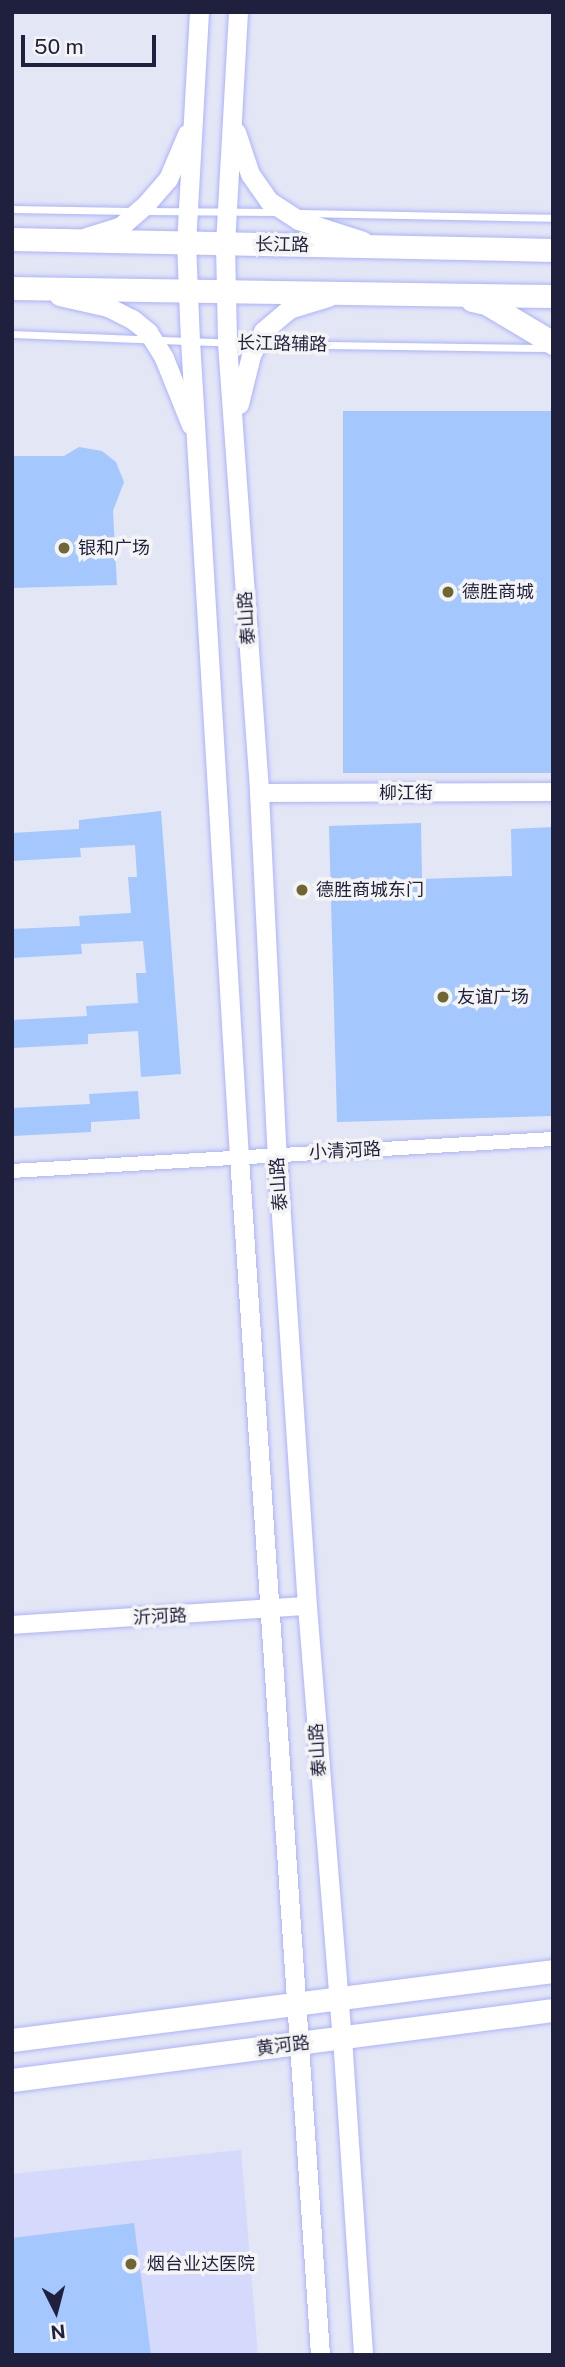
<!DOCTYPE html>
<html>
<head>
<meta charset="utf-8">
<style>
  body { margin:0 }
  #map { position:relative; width:565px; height:2367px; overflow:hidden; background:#e3e6f5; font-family:"Public Sans","Noto Sans SC",sans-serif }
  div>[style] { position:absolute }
  .built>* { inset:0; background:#d5d9fb }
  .building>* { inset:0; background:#a4c7fd; transform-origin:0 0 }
  .roads { filter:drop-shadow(0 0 2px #abb3fe) drop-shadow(0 0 2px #abb3fe) }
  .service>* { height:7px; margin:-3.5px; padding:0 3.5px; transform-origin:3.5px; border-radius:3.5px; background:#fff }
  .minor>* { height:14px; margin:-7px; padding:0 7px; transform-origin:7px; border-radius:7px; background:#fff }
  .tertiary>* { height:18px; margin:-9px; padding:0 9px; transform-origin:9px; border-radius:9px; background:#fff }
  .secondary>* { height:19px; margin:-9.5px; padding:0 9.5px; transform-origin:9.5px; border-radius:9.5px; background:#fff }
  .primary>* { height:23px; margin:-11.5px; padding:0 11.5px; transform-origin:11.5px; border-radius:11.5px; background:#fff }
  .dots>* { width:19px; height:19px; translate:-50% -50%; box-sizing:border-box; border:4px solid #f4f4f4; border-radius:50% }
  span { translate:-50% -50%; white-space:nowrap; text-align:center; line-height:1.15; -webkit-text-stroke:7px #f4f4f4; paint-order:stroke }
  .street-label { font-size:18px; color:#1f203d }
  .poi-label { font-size:18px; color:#1f203d }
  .left { translate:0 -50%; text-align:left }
  .frame { position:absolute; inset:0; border:14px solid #1f203d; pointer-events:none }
  .north { position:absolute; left:21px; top:2276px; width:70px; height:70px; -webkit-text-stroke:5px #f4f4f4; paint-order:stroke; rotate:174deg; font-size:19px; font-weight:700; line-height:28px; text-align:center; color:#1f203d }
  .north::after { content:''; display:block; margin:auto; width:24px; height:32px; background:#1f203d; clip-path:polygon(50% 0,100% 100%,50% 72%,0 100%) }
  .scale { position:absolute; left:21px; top:35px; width:135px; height:32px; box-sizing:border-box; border:4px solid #1f203d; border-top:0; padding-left:9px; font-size:21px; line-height:24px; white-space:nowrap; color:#1f203d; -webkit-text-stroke:5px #f4f4f4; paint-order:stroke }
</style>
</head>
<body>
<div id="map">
  <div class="built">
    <i style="clip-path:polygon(241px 2150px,258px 2355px,12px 2355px,12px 2174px)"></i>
  </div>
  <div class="building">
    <i style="left:343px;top:411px;width:210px;height:362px"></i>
    <i style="clip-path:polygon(79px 447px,102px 451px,116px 462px,124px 482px,113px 511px,117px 585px,12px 588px,12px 456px,64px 456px)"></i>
    <i style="clip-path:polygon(161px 811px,181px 1074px,141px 1077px,138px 1031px,88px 1034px,88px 1044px,12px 1048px,12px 1020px,87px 1016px,86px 1006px,138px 1003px,136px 973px,146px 973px,143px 941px,81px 944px,82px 954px,12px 958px,12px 929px,80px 926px,79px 916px,131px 913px,128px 877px,137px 877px,135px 845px,80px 848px,81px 857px,12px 861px,12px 833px,79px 829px,79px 820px)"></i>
    <i style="clip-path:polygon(421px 823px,422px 879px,512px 876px,511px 829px,553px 827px,553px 1116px,337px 1122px,329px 826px)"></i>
    <i style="clip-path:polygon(138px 1091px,140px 1119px,91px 1122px,91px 1132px,12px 1136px,12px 1108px,90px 1104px,89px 1094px)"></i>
    <i style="clip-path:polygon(134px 2223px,151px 2355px,12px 2355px,12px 2238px)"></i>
  </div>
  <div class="roads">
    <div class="service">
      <i style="left:12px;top:209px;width:120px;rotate:1deg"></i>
      <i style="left:144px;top:211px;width:132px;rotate:0.4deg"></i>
      <i style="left:301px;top:213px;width:252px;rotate:1.1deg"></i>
      <i style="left:12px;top:334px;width:244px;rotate:2.3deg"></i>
      <i style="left:256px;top:344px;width:291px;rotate:0.8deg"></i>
    </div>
    <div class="minor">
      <i style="left:12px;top:1171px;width:542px;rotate:-3.39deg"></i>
    </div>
    <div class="tertiary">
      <i style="left:259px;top:793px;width:294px;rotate:-0.2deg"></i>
      <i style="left:12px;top:1625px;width:296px;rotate:-3.7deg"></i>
    </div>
    <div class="secondary">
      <i style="left:199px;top:12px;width:230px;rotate:93.2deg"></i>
      <i style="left:186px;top:242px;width:98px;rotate:87.7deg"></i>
      <i style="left:190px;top:340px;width:818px;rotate:86.57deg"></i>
      <i style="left:239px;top:1157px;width:1201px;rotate:86.13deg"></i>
      <i style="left:238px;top:12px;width:232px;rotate:93.2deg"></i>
      <i style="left:225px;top:244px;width:99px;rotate:88.8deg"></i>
      <i style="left:227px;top:343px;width:451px;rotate:85.9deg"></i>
      <i style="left:259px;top:793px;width:362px;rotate:87.2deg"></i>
      <i style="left:277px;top:1155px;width:452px;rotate:86.2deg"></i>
      <i style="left:307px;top:1606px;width:432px;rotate:85.4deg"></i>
      <i style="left:342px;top:2037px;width:319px;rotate:86.2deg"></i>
      <i style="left:236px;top:132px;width:44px;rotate:71.6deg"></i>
      <i style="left:250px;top:174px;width:33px;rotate:55deg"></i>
      <i style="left:269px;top:201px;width:35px;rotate:33deg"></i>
      <i style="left:298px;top:220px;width:68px;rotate:17.9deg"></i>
      <i style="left:86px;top:237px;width:37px;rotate:-17deg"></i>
      <i style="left:121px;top:226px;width:35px;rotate:-41deg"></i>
      <i style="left:147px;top:203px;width:32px;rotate:-49deg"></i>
      <i style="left:168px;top:179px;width:49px;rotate:-67.1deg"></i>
      <i style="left:59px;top:296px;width:50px;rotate:12.7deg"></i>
      <i style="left:108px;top:307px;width:27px;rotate:27deg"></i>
      <i style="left:132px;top:319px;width:21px;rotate:39deg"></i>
      <i style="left:148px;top:332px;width:31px;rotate:58deg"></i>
      <i style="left:164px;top:358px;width:72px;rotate:68.1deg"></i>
      <i style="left:239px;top:404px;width:50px;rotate:-76.2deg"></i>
      <i style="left:251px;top:355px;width:27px;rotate:-63deg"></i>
      <i style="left:263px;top:331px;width:34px;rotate:-40deg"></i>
      <i style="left:289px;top:309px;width:41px;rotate:-17.1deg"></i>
    </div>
    <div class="primary">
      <i style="left:12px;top:239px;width:541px;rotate:1.16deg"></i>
      <i style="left:12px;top:288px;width:541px;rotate:0.85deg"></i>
      <i style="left:472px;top:300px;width:14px;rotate:12deg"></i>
      <i style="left:486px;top:303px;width:78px;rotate:30.8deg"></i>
      <i style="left:12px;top:2040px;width:545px;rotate:-7.27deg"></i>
      <i style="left:12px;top:2080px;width:546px;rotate:-7.37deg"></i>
    </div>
  </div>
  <div class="dots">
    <i style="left:64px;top:548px;background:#706633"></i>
    <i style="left:448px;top:592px;background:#706633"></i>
    <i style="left:302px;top:890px;background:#706633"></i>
    <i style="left:443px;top:997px;background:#706633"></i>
    <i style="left:131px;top:2264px;background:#706633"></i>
  </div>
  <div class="street-label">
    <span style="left:282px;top:245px;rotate:1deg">长江路</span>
    <span style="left:282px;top:344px;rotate:1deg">长江路辅路</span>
    <span style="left:247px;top:618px;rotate:-94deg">泰山路</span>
    <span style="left:406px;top:793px">柳江街</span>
    <span style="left:345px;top:1151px;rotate:-3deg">小清河路</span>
    <span style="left:279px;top:1184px;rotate:-94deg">泰山路</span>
    <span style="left:160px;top:1617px;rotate:-3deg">沂河路</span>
    <span style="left:318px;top:1750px;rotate:-94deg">泰山路</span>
    <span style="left:283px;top:2046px;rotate:-7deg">黄河路</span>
  </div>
  <div class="poi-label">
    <span class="left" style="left:78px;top:548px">银和广场</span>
    <span class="left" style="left:462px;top:592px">德胜商城</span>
    <span class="left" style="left:316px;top:890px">德胜商城东门</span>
    <span class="left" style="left:457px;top:997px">友谊广场</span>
    <span class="left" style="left:147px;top:2264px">烟台业达医院</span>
  </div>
  <div class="frame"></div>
  <div class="north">N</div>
  <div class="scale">50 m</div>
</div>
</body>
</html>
